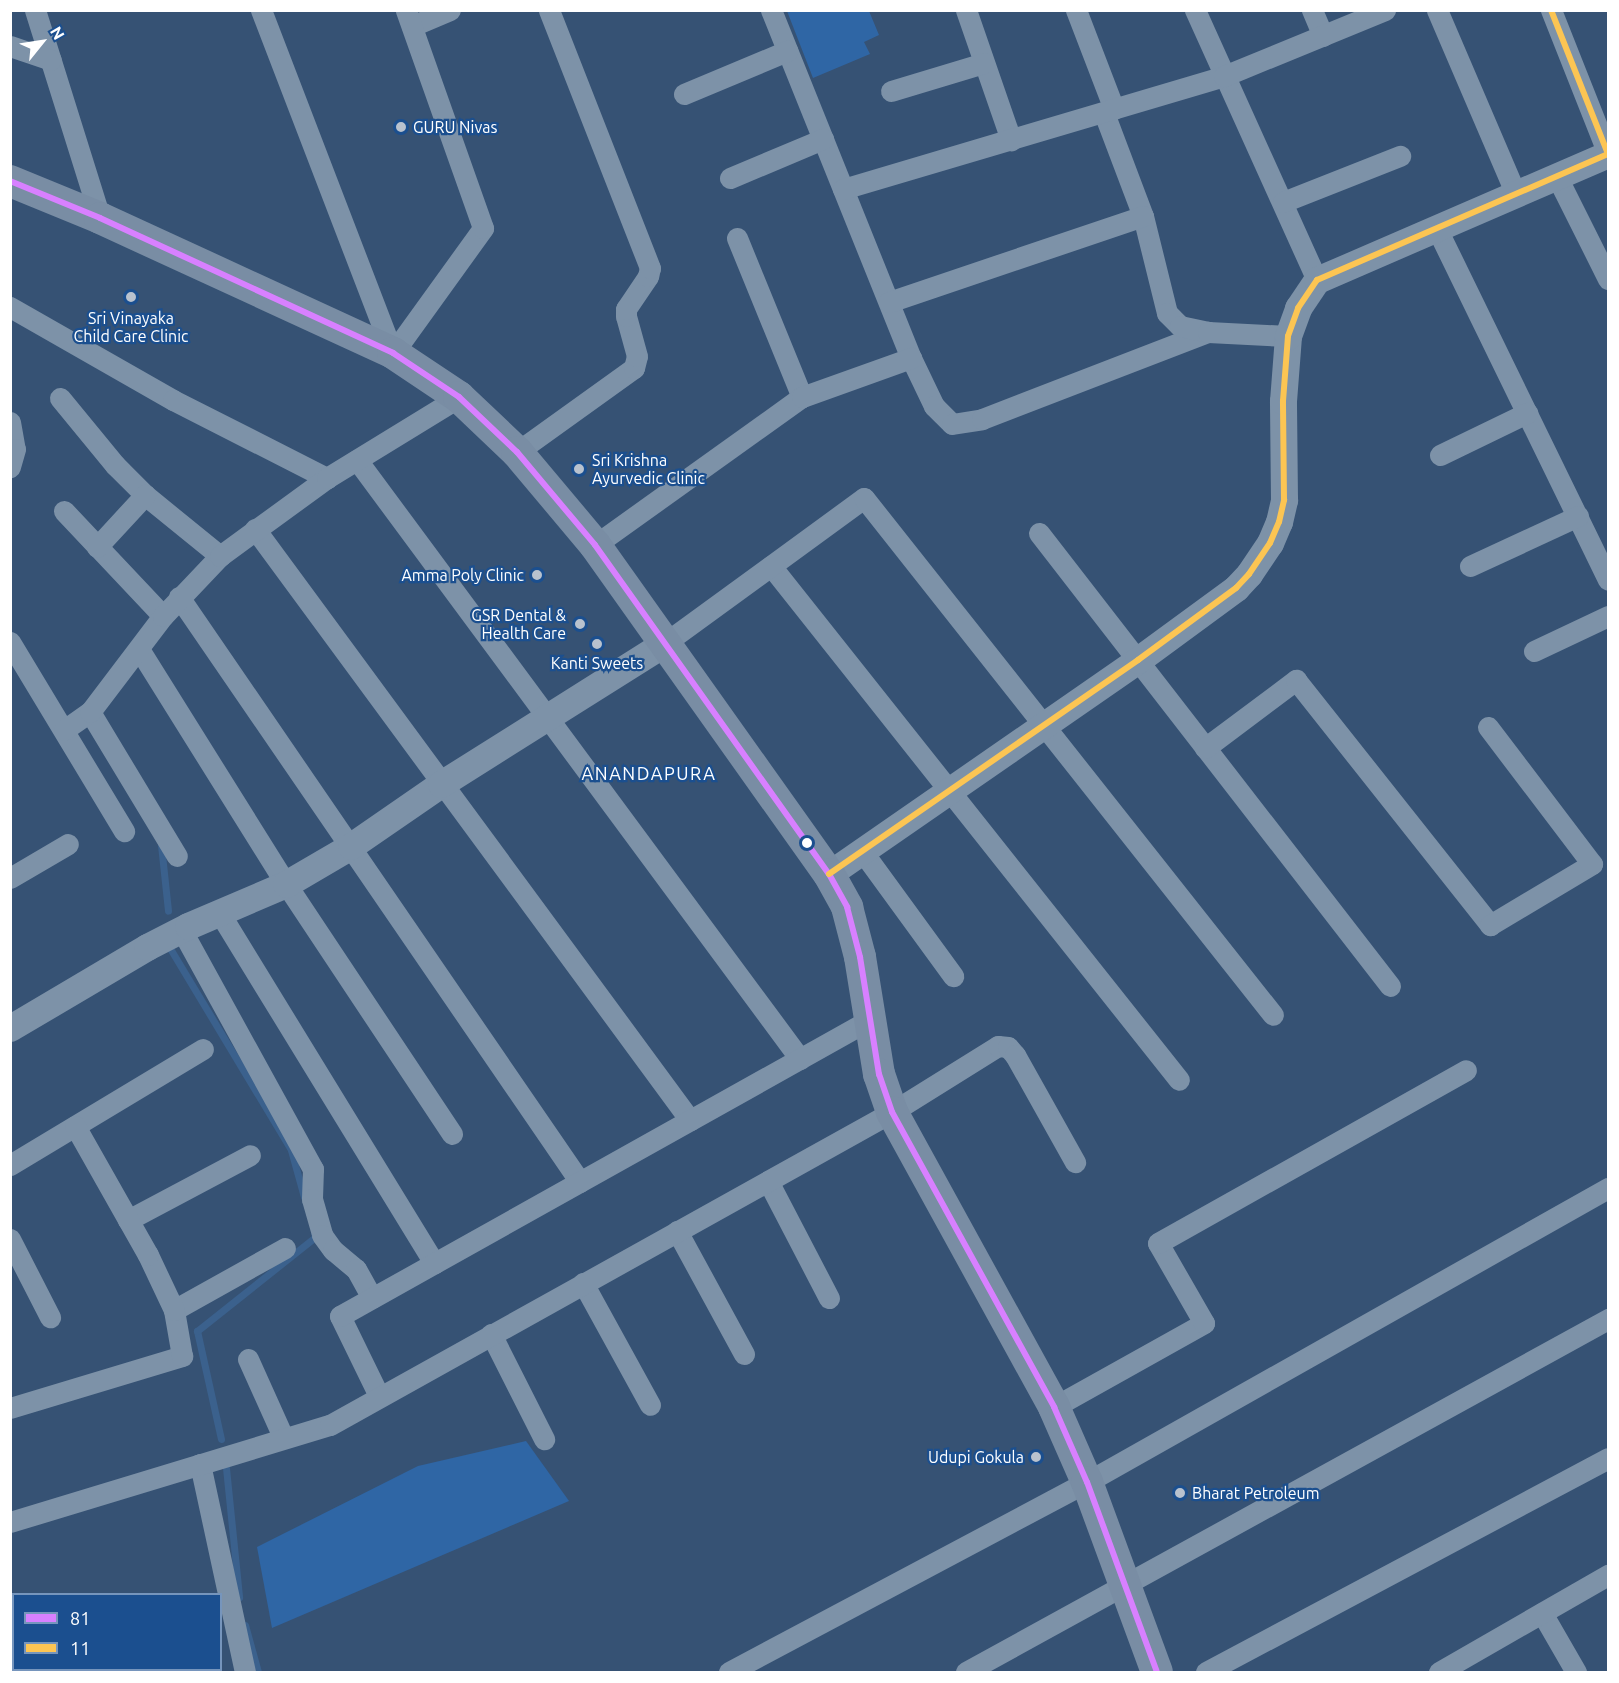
<!DOCTYPE html>
<html>
<head>
<meta charset="utf-8">
<style>
	body { margin:0 }
	#map { position:relative; width:1619px; height:1683px; overflow:hidden; background:#365274; font-family:Ubuntu,sans-serif }
	div>[style] { position:absolute }
	.green>* { inset:0; background:#2f66a5 }
	.stream>* { height:7px; margin:-3.5px; padding:0 3.5px; transform-origin:3.5px; border-radius:3.5px; background:#3b618d }
	.minor>* { height:21px; margin:-10.5px; padding:0 10.5px; transform-origin:10.5px; border-radius:10.5px; background:#7d92a8 }
	.tertiary>* { height:27px; margin:-13.5px; padding:0 13.5px; transform-origin:13.5px; border-radius:13.5px; background:#7d92a8 }
	.secondary>* { height:32px; margin:-16px; padding:0 16px; transform-origin:16px; border-radius:16px; background:#798da4 }
	.bus-1>* { height:6px; margin:-3px; padding:0 3px; transform-origin:3px; border-radius:3px; background:#d880ff }
	.bus-2>* { height:6px; margin:-3px; padding:0 3px; transform-origin:3px; border-radius:3px; background:#fcc553 }
	.dots>* { width:16px; height:16px; translate:-50% -50%; box-sizing:border-box; border:3px solid #1b4f8f; border-radius:50% }
	span { translate:-50% -50%; white-space:nowrap; text-align:center; line-height:1.15; -webkit-text-stroke:4.5px #1b4f8f; paint-order:stroke }
	.poi-label { font-size:16px; color:#fff }
	.left { translate:0 -50%; text-align:left }
	.right { translate:-100% -50%; text-align:right }
	.neighbourhood-label { font-size:18px; color:#fff; letter-spacing:1.5px }
	.frame { position:absolute; inset:0; border:12px solid #fff; pointer-events:none }
	.legend { position:absolute; left:12px; top:1593px; width:210px; height:78px; box-sizing:border-box; background:#1b4f8f; border:2px solid #7695bc; margin:0; padding:8px 10px; list-style:none; font-size:18px; color:#fff }
	.legend li { display:flex; align-items:center; gap:12px; height:30px }
	.legend b { width:30px; border:2px solid #7695bc }
	.north { position:absolute; left:12px; top:12px; width:60px; height:60px; -webkit-text-stroke:4px #1b4f8f; paint-order:stroke; rotate:60deg; font-size:16px; font-weight:700; line-height:24px; text-align:center; color:#fff }
	.north::after { content:''; display:block; margin:auto; width:21px; height:27px; background:#fff; clip-path:polygon(50% 0,100% 100%,50% 72%,0 100%) }
</style>
</head>
<body>
<div id="map">
	<div class="green">
		<i style="clip-path:polygon(787px 11px,869px 11px,879px 35px,864px 42px,870px 54px,813px 78px)"></i>
		<i style="clip-path:polygon(526px 1441px,569px 1501px,272px 1628px,257px 1547px,418px 1466px)"></i>
	</div>
	<div class="stream">
		<i style="left:161px;top:845px;width:66px;rotate:83.9deg"></i>
		<i style="left:171px;top:950px;width:233px;rotate:59deg"></i>
		<i style="left:291px;top:1150px;width:49px;rotate:74.5deg"></i>
		<i style="left:221px;top:1439px;width:111px;rotate:-102.5deg"></i>
		<i style="left:197px;top:1331px;width:151px;rotate:-38.5deg"></i>
		<i style="left:315px;top:1237px;width:6px;rotate:-99deg"></i>
		<i style="left:226px;top:1468px;width:130px;rotate:84.2deg"></i>
		<i style="left:245px;top:1625px;width:49px;rotate:74.5deg"></i>
	</div>
	<div class="minor">
		<i style="left:35px;top:10px;width:218px;rotate:72.6deg"></i>
		<i style="left:261px;top:10px;width:368px;rotate:69deg"></i>
		<i style="left:771px;top:10px;width:375px;rotate:68.1deg"></i>
		<i style="left:911px;top:358px;width:53px;rotate:64.4deg"></i>
		<i style="left:934px;top:406px;width:25px;rotate:45deg"></i>
		<i style="left:952px;top:424px;width:30px;rotate:-9deg"></i>
		<i style="left:982px;top:419px;width:242px;rotate:-21.1deg"></i>
		<i style="left:966px;top:10px;width:138px;rotate:70.9deg"></i>
		<i style="left:1076px;top:10px;width:106px;rotate:69deg"></i>
		<i style="left:1195px;top:10px;width:296px;rotate:65.7deg"></i>
		<i style="left:1312px;top:10px;width:28px;rotate:67deg"></i>
		<i style="left:1437px;top:10px;width:200px;rotate:66.8deg"></i>
		<i style="left:1551px;top:10px;width:155px;rotate:68.4deg"></i>
		<i style="left:412px;top:26px;width:41px;rotate:-22.8deg"></i>
		<i style="left:10px;top:46px;width:43px;rotate:18.9deg"></i>
		<i style="left:891px;top:91px;width:97px;rotate:-16.8deg"></i>
		<i style="left:684px;top:94px;width:112px;rotate:-22.7deg"></i>
		<i style="left:1104px;top:113px;width:110px;rotate:69.3deg"></i>
		<i style="left:1143px;top:216px;width:100px;rotate:76.1deg"></i>
		<i style="left:1167px;top:313px;width:18px;rotate:45deg"></i>
		<i style="left:1180px;top:326px;width:29px;rotate:12deg"></i>
		<i style="left:1208px;top:332px;width:80px;rotate:2.9deg"></i>
		<i style="left:1557px;top:177px;width:114px;rotate:63.4deg"></i>
		<i style="left:730px;top:178px;width:101px;rotate:-22.8deg"></i>
		<i style="left:843px;top:189px;width:397px;rotate:-16.5deg"></i>
		<i style="left:1224px;top:76px;width:174px;rotate:-22.3deg"></i>
		<i style="left:1283px;top:202px;width:126px;rotate:-21.5deg"></i>
		<i style="left:1437px;top:229px;width:390px;rotate:64deg"></i>
		<i style="left:737px;top:238px;width:172px;rotate:67.8deg"></i>
		<i style="left:889px;top:302px;width:268px;rotate:-18.7deg"></i>
		<i style="left:10px;top:307px;width:188px;rotate:29.7deg"></i>
		<i style="left:173px;top:400px;width:173px;rotate:26.9deg"></i>
		<i style="left:393px;top:353px;width:154px;rotate:-54.2deg"></i>
		<i style="left:483px;top:228px;width:231px;rotate:-109.5deg"></i>
		<i style="left:60px;top:398px;width:87px;rotate:50.6deg"></i>
		<i style="left:115px;top:465px;width:42px;rotate:45deg"></i>
		<i style="left:145px;top:495px;width:97px;rotate:39.1deg"></i>
		<i style="left:10px;top:422px;width:27px;rotate:80deg"></i>
		<i style="left:15px;top:449px;width:19px;rotate:106deg"></i>
		<i style="left:517px;top:452px;width:144px;rotate:-35.7deg"></i>
		<i style="left:634px;top:368px;width:12px;rotate:-76deg"></i>
		<i style="left:637px;top:356px;width:41px;rotate:-105.4deg"></i>
		<i style="left:626px;top:316px;width:7px;rotate:-90deg"></i>
		<i style="left:626px;top:309px;width:40px;rotate:-56deg"></i>
		<i style="left:648px;top:276px;width:8px;rotate:-76deg"></i>
		<i style="left:650px;top:268px;width:277px;rotate:-111.4deg"></i>
		<i style="left:1440px;top:455px;width:97px;rotate:-25.8deg"></i>
		<i style="left:357px;top:460px;width:745px;rotate:53.51deg"></i>
		<i style="left:64px;top:511px;width:144px;rotate:46.7deg"></i>
		<i style="left:255px;top:529px;width:734px;rotate:53.65deg"></i>
		<i style="left:1039px;top:533px;width:573px;rotate:52.23deg"></i>
		<i style="left:595px;top:545px;width:254px;rotate:-35.6deg"></i>
		<i style="left:802px;top:397px;width:116px;rotate:-19.7deg"></i>
		<i style="left:97px;top:547px;width:71px;rotate:-47.3deg"></i>
		<i style="left:771px;top:566px;width:656px;rotate:51.56deg"></i>
		<i style="left:1470px;top:566px;width:119px;rotate:-24.8deg"></i>
		<i style="left:179px;top:597px;width:709px;rotate:55.57deg"></i>
		<i style="left:10px;top:642px;width:221px;rotate:58.9deg"></i>
		<i style="left:665px;top:643px;width:246px;rotate:-36.1deg"></i>
		<i style="left:864px;top:498px;width:659px;rotate:51.65deg"></i>
		<i style="left:139px;top:649px;width:277px;rotate:58deg"></i>
		<i style="left:286px;top:884px;width:300px;rotate:56.4deg"></i>
		<i style="left:1534px;top:651px;width:82px;rotate:-25.3deg"></i>
		<i style="left:90px;top:712px;width:168px;rotate:58.9deg"></i>
		<i style="left:64px;top:730px;width:32px;rotate:-35deg"></i>
		<i style="left:90px;top:712px;width:121px;rotate:-52.8deg"></i>
		<i style="left:163px;top:616px;width:83px;rotate:-46.5deg"></i>
		<i style="left:220px;top:556px;width:132px;rotate:-36.1deg"></i>
		<i style="left:327px;top:478px;width:155px;rotate:-31.5deg"></i>
		<i style="left:1205px;top:748px;width:114px;rotate:-36.8deg"></i>
		<i style="left:1296px;top:680px;width:313px;rotate:51.6deg"></i>
		<i style="left:1490px;top:925px;width:119px;rotate:-30.9deg"></i>
		<i style="left:1592px;top:864px;width:172px;rotate:-127.2deg"></i>
		<i style="left:862px;top:851px;width:155px;rotate:53.9deg"></i>
		<i style="left:10px;top:878px;width:67px;rotate:-30.4deg"></i>
		<i style="left:219px;top:912px;width:412px;rotate:58.5deg"></i>
		<i style="left:181px;top:929px;width:274px;rotate:61.2deg"></i>
		<i style="left:313px;top:1169px;width:30px;rotate:92deg"></i>
		<i style="left:312px;top:1199px;width:37px;rotate:74deg"></i>
		<i style="left:322px;top:1235px;width:19px;rotate:54deg"></i>
		<i style="left:333px;top:1250px;width:30px;rotate:40deg"></i>
		<i style="left:356px;top:1269px;width:33px;rotate:61deg"></i>
		<i style="left:10px;top:1165px;width:225px;rotate:-31deg"></i>
		<i style="left:768px;top:1181px;width:132px;rotate:62.5deg"></i>
		<i style="left:128px;top:1220px;width:138px;rotate:-28deg"></i>
		<i style="left:677px;top:1231px;width:140px;rotate:61.4deg"></i>
		<i style="left:10px;top:1239px;width:88px;rotate:62.9deg"></i>
		<i style="left:583px;top:1283px;width:139px;rotate:61.2deg"></i>
		<i style="left:174px;top:1310px;width:127px;rotate:-29.2deg"></i>
		<i style="left:491px;top:1334px;width:118px;rotate:63.2deg"></i>
		<i style="left:248px;top:1359px;width:85px;rotate:65.8deg"></i>
		<i style="left:379px;top:1396px;width:89px;rotate:-116deg"></i>
		<i style="left:340px;top:1316px;width:608px;rotate:-29.22deg"></i>
		<i style="left:1054px;top:1407px;width:172px;rotate:-29.2deg"></i>
		<i style="left:1204px;top:1323px;width:92px;rotate:-119.9deg"></i>
		<i style="left:1158px;top:1243px;width:353px;rotate:-29.3deg"></i>
		<i style="left:10px;top:1408px;width:180px;rotate:-16.8deg"></i>
		<i style="left:182px;top:1356px;width:47px;rotate:-99.9deg"></i>
		<i style="left:174px;top:1310px;width:61px;rotate:-115.3deg"></i>
		<i style="left:148px;top:1255px;width:148px;rotate:-119.5deg"></i>
		<i style="left:200px;top:1464px;width:213px;rotate:77.8deg"></i>
		<i style="left:10px;top:1522px;width:334px;rotate:-16.9deg"></i>
		<i style="left:330px;top:1425px;width:643px;rotate:-29.12deg"></i>
		<i style="left:892px;top:1112px;width:125px;rotate:-31.9deg"></i>
		<i style="left:998px;top:1046px;width:10px;rotate:6deg"></i>
		<i style="left:1008px;top:1047px;width:11px;rotate:49deg"></i>
		<i style="left:1015px;top:1055px;width:123px;rotate:60.7deg"></i>
		<i style="left:1542px;top:1613px;width:68px;rotate:60deg"></i>
		<i style="left:10px;top:1667px;width:4px;rotate:-14deg"></i>
		<i style="left:729px;top:1672px;width:405px;rotate:-28deg"></i>
		<i style="left:1087px;top:1482px;width:598px;rotate:-29.44deg"></i>
		<i style="left:966px;top:1672px;width:733px;rotate:-28.8deg"></i>
		<i style="left:1206px;top:1672px;width:455px;rotate:-28deg"></i>
		<i style="left:1439px;top:1672px;width:195px;rotate:-29.9deg"></i>
	</div>
	<div class="tertiary">
		<i style="left:829px;top:874px;width:376px;rotate:-34.7deg"></i>
		<i style="left:1138px;top:660px;width:122px;rotate:-36.3deg"></i>
		<i style="left:1236px;top:588px;width:19px;rotate:-47deg"></i>
		<i style="left:1249px;top:574px;width:37px;rotate:-56deg"></i>
		<i style="left:1270px;top:543px;width:23px;rotate:-67deg"></i>
		<i style="left:1279px;top:522px;width:23px;rotate:-77deg"></i>
		<i style="left:1284px;top:500px;width:99px;rotate:-90.6deg"></i>
		<i style="left:1283px;top:401px;width:65px;rotate:-85.6deg"></i>
		<i style="left:1288px;top:336px;width:30px;rotate:-70deg"></i>
		<i style="left:1298px;top:308px;width:34px;rotate:-56deg"></i>
		<i style="left:1317px;top:280px;width:317px;rotate:-23.4deg"></i>
		<i style="left:10px;top:1028px;width:159px;rotate:-30.6deg"></i>
		<i style="left:147px;top:947px;width:46px;rotate:-27.1deg"></i>
		<i style="left:188px;top:926px;width:107px;rotate:-23.2deg"></i>
		<i style="left:286px;top:884px;width:75px;rotate:-30.3deg"></i>
		<i style="left:351px;top:846px;width:109px;rotate:-34.6deg"></i>
		<i style="left:441px;top:784px;width:265px;rotate:-32.2deg"></i>
	</div>
	<div class="secondary">
		<i style="left:10px;top:181px;width:97px;rotate:22.3deg"></i>
		<i style="left:100px;top:218px;width:323px;rotate:24.7deg"></i>
		<i style="left:393px;top:353px;width:79px;rotate:33.7deg"></i>
		<i style="left:459px;top:397px;width:80px;rotate:43.5deg"></i>
		<i style="left:517px;top:452px;width:121px;rotate:50deg"></i>
		<i style="left:595px;top:545px;width:404px;rotate:54.6deg"></i>
		<i style="left:829px;top:874px;width:38px;rotate:61deg"></i>
		<i style="left:847px;top:907px;width:52px;rotate:75.4deg"></i>
		<i style="left:860px;top:957px;width:119px;rotate:80.8deg"></i>
		<i style="left:879px;top:1074px;width:40px;rotate:71.1deg"></i>
		<i style="left:892px;top:1112px;width:337px;rotate:61.2deg"></i>
		<i style="left:1054px;top:1407px;width:82px;rotate:66.3deg"></i>
		<i style="left:1087px;top:1482px;width:202px;rotate:69.8deg"></i>
	</div>
	<div class="bus-1">
		<i style="left:10px;top:181px;width:97px;rotate:22.3deg"></i>
		<i style="left:100px;top:218px;width:323px;rotate:24.7deg"></i>
		<i style="left:393px;top:353px;width:79px;rotate:33.7deg"></i>
		<i style="left:459px;top:397px;width:80px;rotate:43.5deg"></i>
		<i style="left:517px;top:452px;width:121px;rotate:50deg"></i>
		<i style="left:595px;top:545px;width:404px;rotate:54.6deg"></i>
		<i style="left:829px;top:874px;width:38px;rotate:61deg"></i>
		<i style="left:847px;top:907px;width:52px;rotate:75.4deg"></i>
		<i style="left:860px;top:957px;width:119px;rotate:80.8deg"></i>
		<i style="left:879px;top:1074px;width:40px;rotate:71.1deg"></i>
		<i style="left:892px;top:1112px;width:337px;rotate:61.2deg"></i>
		<i style="left:1054px;top:1407px;width:82px;rotate:66.3deg"></i>
		<i style="left:1087px;top:1482px;width:202px;rotate:69.8deg"></i>
	</div>
	<div class="bus-2">
		<i style="left:829px;top:874px;width:376px;rotate:-34.7deg"></i>
		<i style="left:1138px;top:660px;width:122px;rotate:-36.3deg"></i>
		<i style="left:1236px;top:588px;width:19px;rotate:-47deg"></i>
		<i style="left:1249px;top:574px;width:37px;rotate:-56deg"></i>
		<i style="left:1270px;top:543px;width:23px;rotate:-67deg"></i>
		<i style="left:1279px;top:522px;width:23px;rotate:-77deg"></i>
		<i style="left:1284px;top:500px;width:99px;rotate:-90.6deg"></i>
		<i style="left:1283px;top:401px;width:65px;rotate:-85.6deg"></i>
		<i style="left:1288px;top:336px;width:30px;rotate:-70deg"></i>
		<i style="left:1298px;top:308px;width:34px;rotate:-56deg"></i>
		<i style="left:1317px;top:280px;width:317px;rotate:-23.4deg"></i>
		<i style="left:1608px;top:154px;width:155px;rotate:-111.6deg"></i>
	</div>
	<div class="dots">
		<i style="left:401px;top:127px;background:#b9c2ce"></i>
		<i style="left:131px;top:297px;background:#b9c2ce"></i>
		<i style="left:579px;top:469px;background:#b9c2ce"></i>
		<i style="left:537px;top:575px;background:#b9c2ce"></i>
		<i style="left:580px;top:624px;background:#b9c2ce"></i>
		<i style="left:597px;top:644px;background:#b9c2ce"></i>
		<i style="left:807px;top:843px;background:#fff"></i>
		<i style="left:1036px;top:1457px;background:#b9c2ce"></i>
		<i style="left:1180px;top:1493px;background:#b9c2ce"></i>
	</div>
	<div class="poi-label">
		<span class="left" style="left:413px;top:127px">GURU Nivas</span>
		<span style="left:131px;top:327px">Sri Vinayaka<br>Child Care Clinic</span>
		<span class="left" style="left:592px;top:469px">Sri Krishna<br>Ayurvedic Clinic</span>
		<span class="right" style="left:524px;top:575px">Amma Poly Clinic</span>
		<span class="right" style="left:566px;top:624px">GSR Dental &amp;<br>Health Care</span>
		<span style="left:597px;top:663px">Kanti Sweets</span>
		<span class="right" style="left:1024px;top:1457px">Udupi Gokula</span>
		<span class="left" style="left:1192px;top:1493px">Bharat Petroleum</span>
	</div>
	<div class="neighbourhood-label">
		<span style="left:649px;top:773px">ANANDAPURA</span>
	</div>
	<div class="frame"></div>
	<ul class="legend">
	<li><b style="height:8px;background:#d880ff"></b>81</li>
	<li><b style="height:8px;background:#fcc553"></b>11</li>
	</ul>
	<div class="north">N</div>
</div>
</body>
</html>
